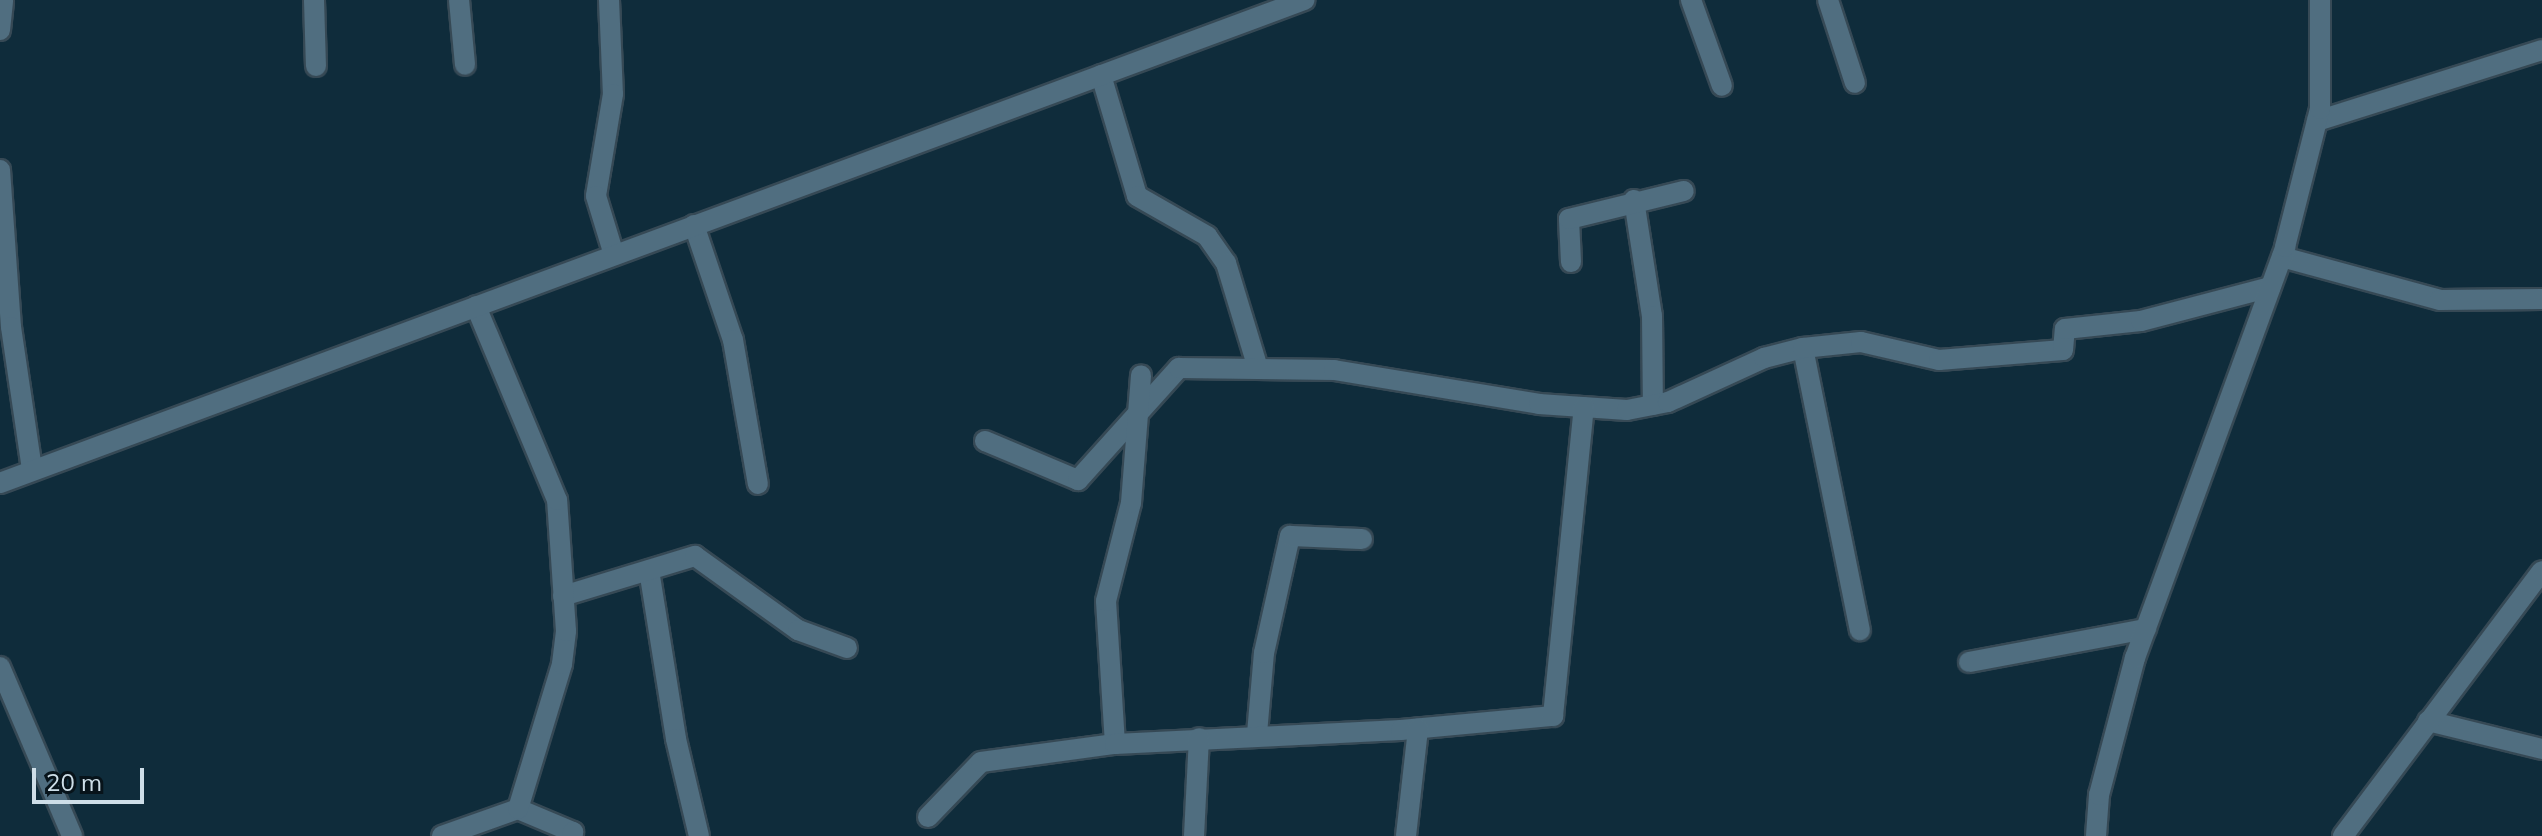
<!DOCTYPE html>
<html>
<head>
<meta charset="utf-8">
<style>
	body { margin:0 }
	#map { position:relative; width:2542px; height:836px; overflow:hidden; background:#0f2c3b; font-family:Mulish,sans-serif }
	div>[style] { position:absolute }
	.roads { filter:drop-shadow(2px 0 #364955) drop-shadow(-2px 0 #364955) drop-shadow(0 2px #364955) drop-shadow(0 -2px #364955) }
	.minor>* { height:20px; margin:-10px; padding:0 10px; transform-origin:10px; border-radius:10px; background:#506e80 }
	.tertiary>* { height:20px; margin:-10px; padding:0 10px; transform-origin:10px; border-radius:10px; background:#506e80 }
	span { translate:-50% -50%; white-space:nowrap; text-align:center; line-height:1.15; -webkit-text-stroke:8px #07131a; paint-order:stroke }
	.scale { position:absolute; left:32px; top:768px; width:112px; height:36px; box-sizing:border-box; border:4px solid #cedee8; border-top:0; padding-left:10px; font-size:24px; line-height:28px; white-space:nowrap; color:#cedee8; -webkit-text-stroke:6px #07131a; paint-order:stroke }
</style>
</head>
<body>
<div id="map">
	<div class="roads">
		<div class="minor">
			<i style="left:314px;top:0;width:66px;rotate:88.3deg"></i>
			<i style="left:459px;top:0;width:65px;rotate:84.7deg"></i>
			<i style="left:609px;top:0;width:94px;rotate:87.6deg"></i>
			<i style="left:613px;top:94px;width:103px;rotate:99.5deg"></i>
			<i style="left:596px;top:196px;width:62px;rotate:73deg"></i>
			<i style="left:1691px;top:0;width:91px;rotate:70.2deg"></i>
			<i style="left:1828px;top:0;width:87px;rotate:72deg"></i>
			<i style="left:0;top:30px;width:30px;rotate:-84deg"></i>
			<i style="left:1101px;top:75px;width:126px;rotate:73.4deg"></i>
			<i style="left:1137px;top:196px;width:81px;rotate:29.7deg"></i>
			<i style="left:1207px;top:236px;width:33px;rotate:55deg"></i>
			<i style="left:1226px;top:263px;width:110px;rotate:73.1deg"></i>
			<i style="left:2317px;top:121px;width:236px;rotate:-17.5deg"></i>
			<i style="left:0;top:170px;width:157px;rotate:86deg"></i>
			<i style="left:11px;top:327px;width:145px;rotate:81.6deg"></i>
			<i style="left:1634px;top:200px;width:117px;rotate:81.2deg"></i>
			<i style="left:1652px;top:316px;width:89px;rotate:89.4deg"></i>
			<i style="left:694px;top:225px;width:121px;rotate:71.3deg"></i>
			<i style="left:733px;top:340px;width:146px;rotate:80.2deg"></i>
			<i style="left:2282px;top:257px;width:164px;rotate:15.2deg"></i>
			<i style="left:2440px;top:300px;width:102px;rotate:-0.6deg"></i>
			<i style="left:1571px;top:262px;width:43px;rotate:-92.7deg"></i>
			<i style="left:1569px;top:219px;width:118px;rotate:-13.7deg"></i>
			<i style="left:1803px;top:348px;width:288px;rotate:78.6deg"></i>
			<i style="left:985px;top:441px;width:101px;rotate:22.8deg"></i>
			<i style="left:1078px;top:480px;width:151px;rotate:-48deg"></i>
			<i style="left:1179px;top:368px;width:155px;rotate:0.7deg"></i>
			<i style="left:1334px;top:370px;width:208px;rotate:9.4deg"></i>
			<i style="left:1539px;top:404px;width:88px;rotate:3.9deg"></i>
			<i style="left:1627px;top:410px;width:42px;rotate:-11deg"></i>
			<i style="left:1668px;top:402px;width:106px;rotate:-24.6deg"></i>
			<i style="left:1764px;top:358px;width:40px;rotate:-14.4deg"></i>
			<i style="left:1803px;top:348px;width:58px;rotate:-5.9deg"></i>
			<i style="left:1861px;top:342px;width:80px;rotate:13deg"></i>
			<i style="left:1939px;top:360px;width:124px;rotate:-4.6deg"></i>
			<i style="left:2063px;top:350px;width:21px;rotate:-85deg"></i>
			<i style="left:2065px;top:329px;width:76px;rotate:-6deg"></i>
			<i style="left:2141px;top:321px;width:134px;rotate:-14.7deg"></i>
			<i style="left:649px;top:570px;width:171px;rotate:80.9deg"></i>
			<i style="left:676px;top:739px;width:100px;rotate:76.7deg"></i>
			<i style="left:563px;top:596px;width:138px;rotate:-16.9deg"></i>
			<i style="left:695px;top:556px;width:127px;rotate:35.7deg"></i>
			<i style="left:798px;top:630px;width:52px;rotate:20.2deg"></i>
			<i style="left:1969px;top:662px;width:180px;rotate:-10.6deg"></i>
			<i style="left:0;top:667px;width:184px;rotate:66.9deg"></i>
			<i style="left:2428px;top:721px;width:117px;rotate:13.8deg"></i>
			<i style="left:1257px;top:734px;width:81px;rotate:-85.1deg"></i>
			<i style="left:1264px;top:653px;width:120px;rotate:-77.5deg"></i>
			<i style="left:1290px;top:536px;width:72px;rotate:2.4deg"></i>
			<i style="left:1115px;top:744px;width:143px;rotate:-93.6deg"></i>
			<i style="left:1106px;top:601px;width:101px;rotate:-75.7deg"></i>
			<i style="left:1131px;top:503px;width:128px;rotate:-85.5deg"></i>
			<i style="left:518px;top:809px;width:60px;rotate:22.7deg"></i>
			<i style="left:573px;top:832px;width:4px;rotate:104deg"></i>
			<i style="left:928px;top:817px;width:76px;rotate:-46.1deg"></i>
			<i style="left:981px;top:762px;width:135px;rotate:-7.7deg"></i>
			<i style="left:1115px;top:744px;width:286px;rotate:-2.8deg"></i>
			<i style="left:1401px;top:730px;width:153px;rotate:-5.3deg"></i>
			<i style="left:1553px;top:716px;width:310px;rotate:-84.3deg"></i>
			<i style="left:442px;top:836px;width:81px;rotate:-19.6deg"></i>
			<i style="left:518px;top:809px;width:152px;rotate:-73.1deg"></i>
			<i style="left:562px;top:664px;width:33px;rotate:-83deg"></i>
			<i style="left:566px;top:631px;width:131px;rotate:-93.9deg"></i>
			<i style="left:557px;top:500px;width:210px;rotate:-112.7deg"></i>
			<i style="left:1194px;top:836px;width:98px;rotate:-87.1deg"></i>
			<i style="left:1406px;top:836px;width:108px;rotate:-83.6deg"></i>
			<i style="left:2096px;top:836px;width:41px;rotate:-85.8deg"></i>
			<i style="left:2099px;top:795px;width:142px;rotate:-75.3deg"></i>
			<i style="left:2135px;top:658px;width:438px;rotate:-69.9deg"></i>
			<i style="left:2285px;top:247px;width:142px;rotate:-75.8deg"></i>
			<i style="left:2320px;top:109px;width:109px;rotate:-90deg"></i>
			<i style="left:2343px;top:836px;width:331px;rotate:-53.1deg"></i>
		</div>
		<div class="tertiary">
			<i style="left:0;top:483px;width:1391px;rotate:-20.32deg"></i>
		</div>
	</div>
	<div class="scale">20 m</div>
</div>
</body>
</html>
